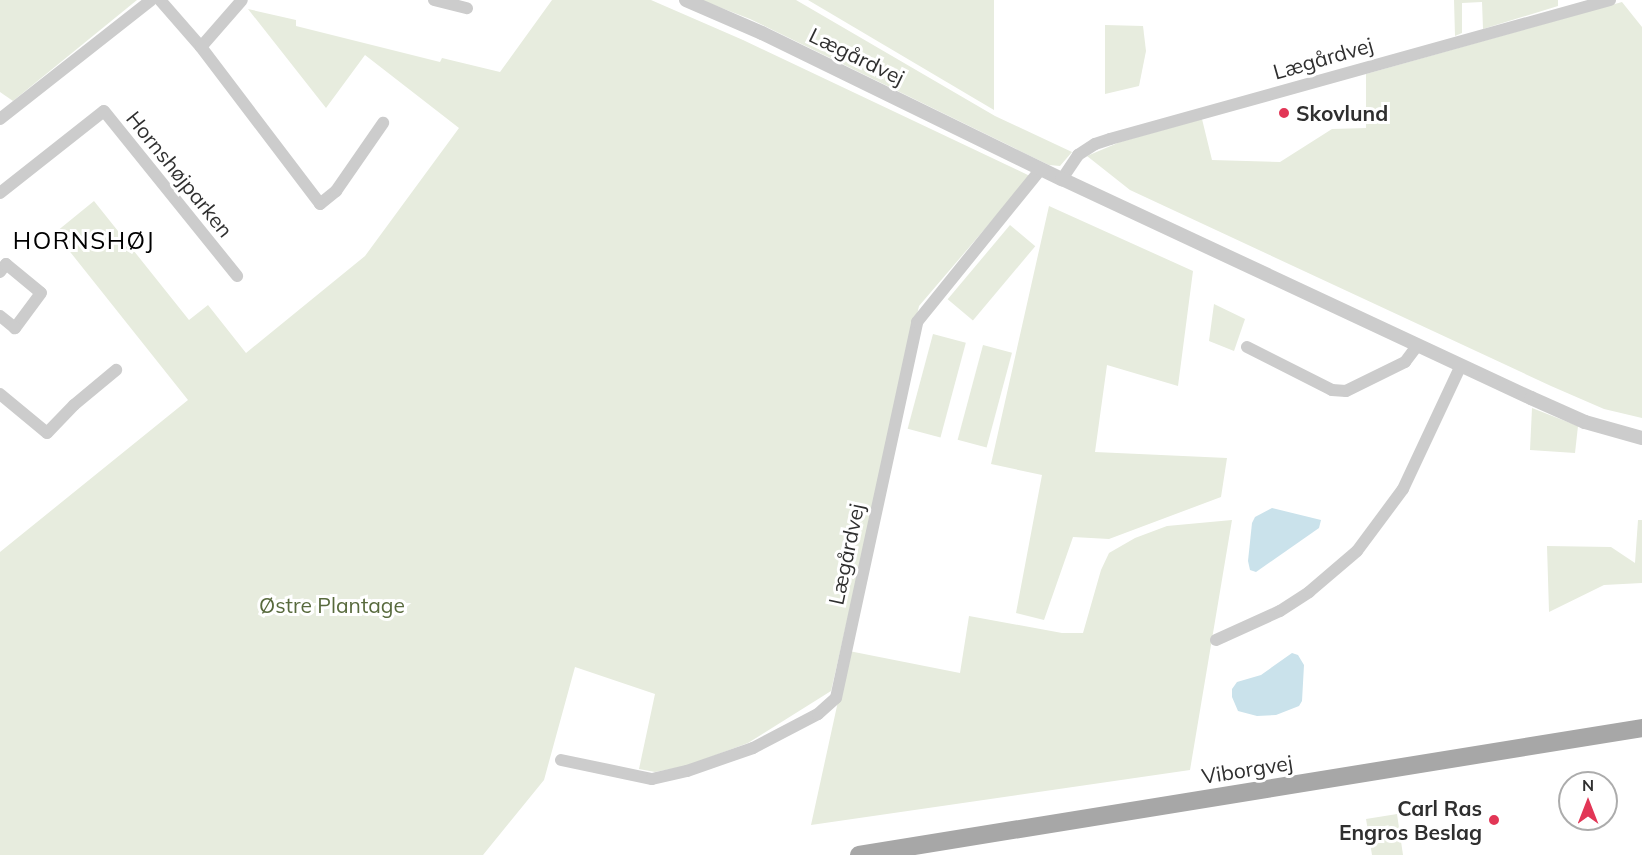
<!DOCTYPE html>
<html>
<head>
<meta charset="utf-8">
<style>
	body { margin:0 }
	#map { position:relative; width:1642px; height:855px; overflow:hidden; background:#fff; font-family:Mulish,sans-serif }
	div>[style] { position:absolute }
	.green>* { inset:0; background:#e7ecde; transform-origin:0 0 }
	.water>* { inset:0; background:#cae2eb }
	.minor>* { height:12px; margin:-6px; padding:0 6px; transform-origin:6px; border-radius:6px; background:#ccc }
	.tertiary>* { height:14px; margin:-7px; padding:0 7px; transform-origin:7px; border-radius:7px; background:#ccc }
	.primary>* { height:18px; margin:-9px; padding:0 9px; transform-origin:9px; border-radius:9px; background:#a7a7a7 }
	.dots>* { width:16px; height:16px; translate:-50% -50%; box-sizing:border-box; border:3px solid #fff; border-radius:50% }
	span { translate:-50% -50%; white-space:nowrap; text-align:center; line-height:1.15; -webkit-text-stroke:6px #fff; paint-order:stroke }
	.street-label { font-size:21px; color:#2f2f2f }
	.poi-label { font-size:21px; color:#2f2f2f; font-weight:700 }
	.left { translate:0 -50%; text-align:left }
	.right { translate:-100% -50%; text-align:right }
	.park-label { font-size:21px; color:#586a3d }
	.quarter-label { font-size:24px; color:#000; letter-spacing:1.5px }
	.north { position:absolute; left:1558px; top:771px; width:60px; height:60px; box-sizing:border-box; background:#fff; border:2px solid #acacac; border-radius:50%; rotate:0deg; font-size:16px; font-weight:700; line-height:24px; text-align:center; color:#2f2f2f }
	.north::after { content:''; display:block; margin:auto; width:21px; height:27px; background:#e23656; clip-path:polygon(50% 0,100% 100%,50% 72%,0 100%) }
</style>
</head>
<body>
<div id="map">
	<div class="green">
		<i style="clip-path:polygon(0 0,137px 0,13px 101px,0 92px)"></i>
		<i style="clip-path:polygon(552px 0,651px 0,743px 40px,1030px 176px,919px 306px,831px 691px,748px 743px,686px 766px,655px 772px,639px 769px,655px 694px,575px 667px,544px 780px,483px 855px,0 855px,0 552px,188px 400px,67px 248px,51px 236px,94px 201px,189px 320px,208px 305px,246px 353px,365px 256px,459px 128px,365px 55px,326px 108px,248px 9px,296px 20px,296px 26px,440px 62px,442px 58px,500px 72px)"></i>
		<i style="clip-path:polygon(701px 0,796px 0,995px 116px,1072px 152px,1060px 166px,1049px 165px,750px 19px)"></i>
		<i style="clip-path:polygon(808px 0,994px 0,994px 110px)"></i>
		<i style="clip-path:polygon(1454px 0,1558px 0,1558px 6px,1483px 29px,1482px 2px,1462px 3px,1462px 33px,1455px 36px)"></i>
		<i style="clip-path:polygon(1622px 2px,1642px 27px,1642px 418px,1604px 409px,1551px 386px,1130px 190px,1087px 156px,1120px 142px,1202px 119px,1212px 160px,1280px 162px,1332px 129px,1366px 128px,1366px 74px)"></i>
		<i style="clip-path:polygon(1105px 25px,1143px 26px,1146px 51px,1139px 86px,1105px 94px)"></i>
		<i style="clip-path:polygon(1049px 206px,1193px 271px,1178px 386px,1107px 365px,1095px 452px,1227px 458px,1221px 497px,1109px 539px,1073px 537px,1044px 620px,1016px 613px,1042px 475px,991px 464px)"></i>
		<i style="left:1010px;top:225px;width:33px;height:97px;rotate:40deg"></i>
		<i style="clip-path:polygon(1214px 304px,1245px 319px,1234px 351px,1209px 341px)"></i>
		<i style="left:933px;top:334px;width:34px;height:98px;rotate:15deg"></i>
		<i style="left:983px;top:345px;width:30px;height:98px;rotate:15deg"></i>
		<i style="clip-path:polygon(1532px 408px,1578px 426px,1575px 453px,1530px 450px)"></i>
		<i style="clip-path:polygon(1232px 520px,1190px 770px,811px 825px,849px 651px,960px 673px,969px 616px,1062px 633px,1083px 633px,1101px 570px,1109px 553px,1135px 538px,1167px 526px)"></i>
		<i style="clip-path:polygon(1638px 520px,1642px 520px,1642px 583px,1604px 585px,1549px 612px,1547px 546px,1611px 547px,1635px 563px)"></i>
		<i style="clip-path:polygon(1397px 814px,1403px 855px,1372px 855px,1366px 819px)"></i>
	</div>
	<div class="water">
		<i style="clip-path:polygon(1272px 508px,1321px 520px,1319px 528px,1256px 572px,1250px 570px,1248px 561px,1252px 523px,1255px 517px)"></i>
		<i style="clip-path:polygon(1292px 653px,1298px 655px,1304px 665px,1302px 701px,1299px 706px,1276px 715px,1257px 716px,1238px 711px,1232px 697px,1232px 689px,1237px 682px,1261px 675px)"></i>
	</div>
	<div class="minor">
		<i style="left:160px;top:0;width:62px;rotate:48.9deg"></i>
		<i style="left:201px;top:47px;width:197px;rotate:52.8deg"></i>
		<i style="left:320px;top:204px;width:21px;rotate:-39deg"></i>
		<i style="left:336px;top:191px;width:83px;rotate:-55.3deg"></i>
		<i style="left:434px;top:0;width:34px;rotate:14deg"></i>
		<i style="left:201px;top:47px;width:62px;rotate:-48.9deg"></i>
		<i style="left:0;top:119px;width:192px;rotate:-38.2deg"></i>
		<i style="left:1062px;top:179px;width:29px;rotate:-56deg"></i>
		<i style="left:1078px;top:155px;width:20px;rotate:-33deg"></i>
		<i style="left:1095px;top:144px;width:16px;rotate:-18deg"></i>
		<i style="left:1110px;top:139px;width:519px;rotate:-15.54deg"></i>
		<i style="left:0;top:193px;width:132px;rotate:-38.3deg"></i>
		<i style="left:104px;top:111px;width:212px;rotate:51.1deg"></i>
		<i style="left:0;top:272px;width:10px;rotate:-53deg"></i>
		<i style="left:6px;top:264px;width:45px;rotate:39.6deg"></i>
		<i style="left:41px;top:293px;width:44px;rotate:126.6deg"></i>
		<i style="left:15px;top:328px;width:19px;rotate:-141deg"></i>
		<i style="left:1247px;top:347px;width:95px;rotate:26.8deg"></i>
		<i style="left:1332px;top:390px;width:14px;rotate:4deg"></i>
		<i style="left:1346px;top:391px;width:66px;rotate:-26.2deg"></i>
		<i style="left:1405px;top:362px;width:21px;rotate:-53deg"></i>
		<i style="left:0;top:394px;width:61px;rotate:39.7deg"></i>
		<i style="left:47px;top:433px;width:39px;rotate:-46deg"></i>
		<i style="left:74px;top:405px;width:55px;rotate:-39.8deg"></i>
		<i style="left:1216px;top:640px;width:70px;rotate:-24.4deg"></i>
		<i style="left:1280px;top:611px;width:35px;rotate:-33deg"></i>
		<i style="left:1309px;top:592px;width:63px;rotate:-40.5deg"></i>
		<i style="left:1357px;top:551px;width:77px;rotate:-53.4deg"></i>
		<i style="left:1403px;top:489px;width:137px;rotate:-64.9deg"></i>
		<i style="left:561px;top:760px;width:93px;rotate:11.8deg"></i>
		<i style="left:652px;top:779px;width:36px;rotate:-13deg"></i>
		<i style="left:687px;top:771px;width:70px;rotate:-19.2deg"></i>
		<i style="left:753px;top:748px;width:73px;rotate:-27.6deg"></i>
		<i style="left:818px;top:714px;width:24px;rotate:-42deg"></i>
		<i style="left:836px;top:698px;width:385px;rotate:-77.8deg"></i>
		<i style="left:917px;top:322px;width:197px;rotate:-51deg"></i>
	</div>
	<div class="tertiary">
		<i style="left:686px;top:0;width:83px;rotate:23.5deg"></i>
		<i style="left:762px;top:33px;width:334px;rotate:26deg"></i>
		<i style="left:1062px;top:179px;width:518px;rotate:25.03deg"></i>
		<i style="left:1531px;top:398px;width:59px;rotate:24deg"></i>
		<i style="left:1585px;top:422px;width:59px;rotate:15.7deg"></i>
	</div>
	<div class="primary">
		<i style="left:859px;top:855px;width:793px;rotate:-9.21deg"></i>
	</div>
	<div class="dots">
		<i style="left:1284px;top:113px;background:#e23656"></i>
		<i style="left:1494px;top:820px;background:#e23656"></i>
	</div>
	<div class="street-label">
		<span style="left:857px;top:56px;rotate:26deg">Lægårdvej</span>
		<span style="left:1323px;top:58px;rotate:-16deg">Lægårdvej</span>
		<span style="left:180px;top:174px;rotate:51deg">Hornshøjparken</span>
		<span style="left:846px;top:554px;rotate:-78deg">Lægårdvej</span>
		<span style="left:1247px;top:769px;rotate:-9deg">Viborgvej</span>
	</div>
	<div class="poi-label">
		<span class="left" style="left:1296px;top:113px">Skovlund</span>
		<span class="right" style="left:1482px;top:820px">Carl Ras<br>Engros Beslag</span>
	</div>
	<div class="park-label">
		<span style="left:332px;top:605px">Østre Plantage</span>
	</div>
	<div class="quarter-label">
		<span style="left:84px;top:241px">HORNSHØJ</span>
	</div>
	<div class="north">N</div>
</div>
</body>
</html>
